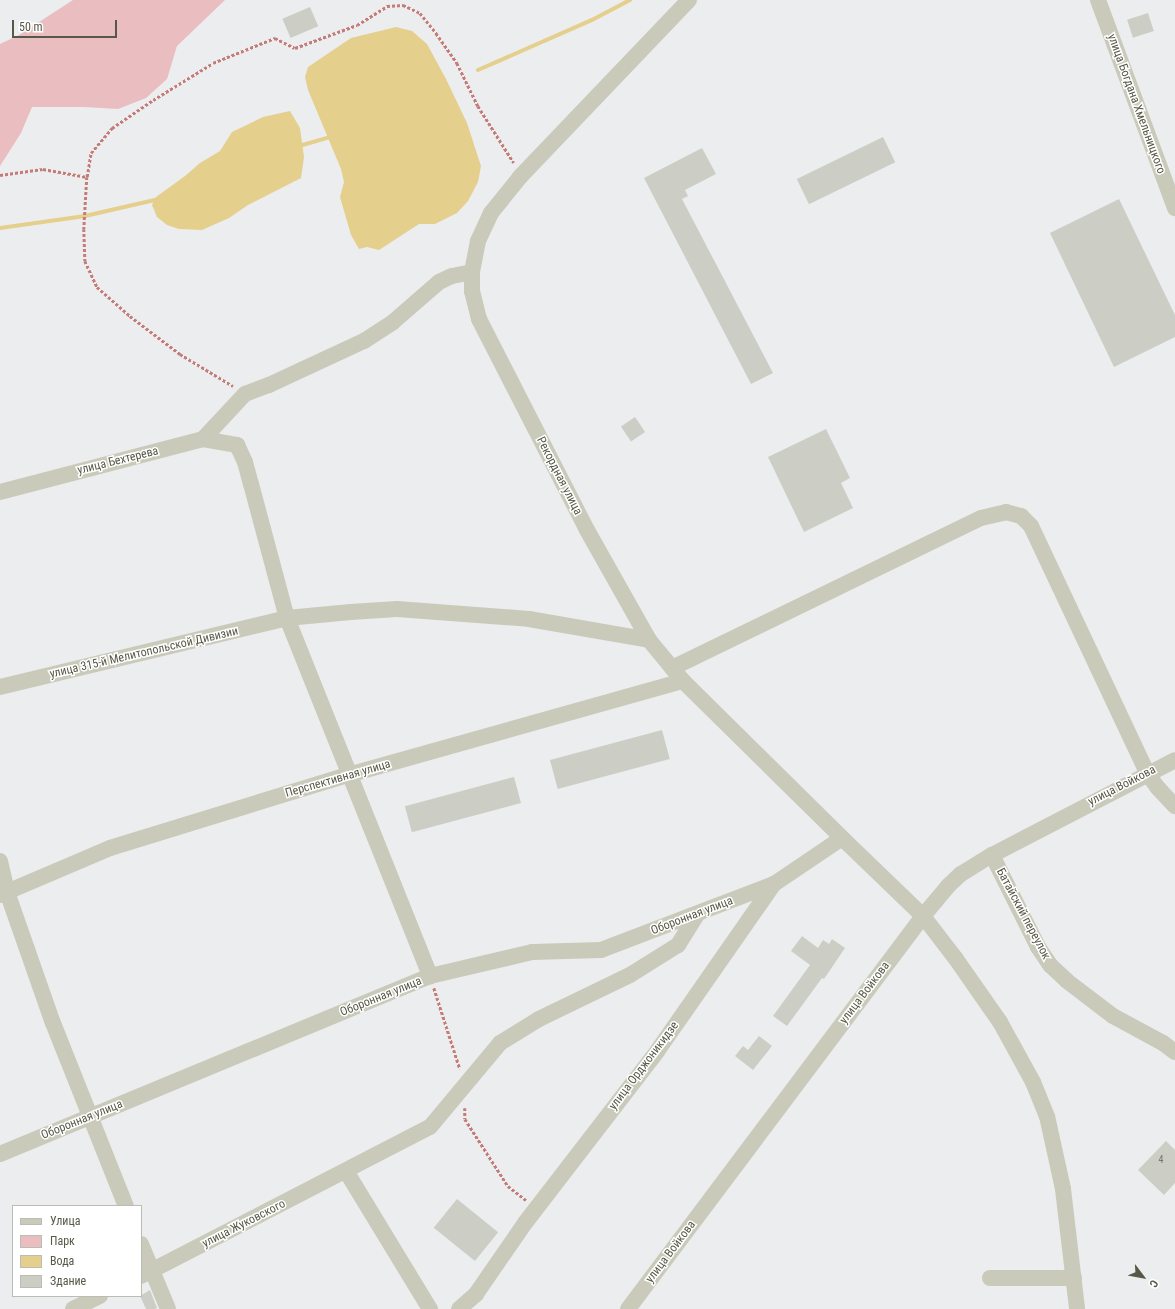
<!DOCTYPE html>
<html>
<head>
<meta charset="utf-8">
<style>
	body { margin:0 }
	#map { position:relative; width:1175px; height:1309px; overflow:hidden; background:#ecedef; font-family:"Roboto Condensed",sans-serif }
	div>[style] { position:absolute }
	.green>* { inset:0; background:#eabdc0 }
	.water>* { inset:0; background:#e4cf8d }
	.stream>* { height:4px; margin:-2px; padding:0 2px; transform-origin:2px; border-radius:2px; background:#e4cf8d }
	.building>* { inset:0; background:#cccec6; transform-origin:0 0 }
	.path>* { height:2.5px; margin-top:-1.25px; transform-origin:0; background:repeating-linear-gradient(90deg,#c57c78 0 3px,transparent 0 5px) }
	.minor>* { height:16px; margin:-8px; padding:0 8px; transform-origin:8px; border-radius:8px; background:#cacabb }
	span { translate:-50% -50%; white-space:nowrap; text-align:center; line-height:1.15; -webkit-text-stroke:3px #fff; paint-order:stroke }
	.number-label { font-size:10px; color:#747666 }
	.number-label span { -webkit-text-stroke-width:0 }
	.street-label { font-size:12px; color:#575846 }
	.legend { position:absolute; left:12px; top:1205px; width:130px; height:92px; box-sizing:border-box; background:#fff; border:1px solid #bcbcb5; margin:0; padding:5px 7px; list-style:none; font-size:12px; color:#575846 }
	.legend li { display:flex; align-items:center; gap:8px; height:20px }
	.legend b { width:20px; border:1px solid #bcbcb5 }
	.north { position:absolute; left:1123px; top:1257px; width:40px; height:40px; -webkit-text-stroke:3px #fff; paint-order:stroke; rotate:122deg; font-size:11px; font-weight:700; line-height:16px; text-align:center; color:#575846 }
	.north::after { content:''; display:block; margin:auto; width:14px; height:18px; background:#575846; clip-path:polygon(50% 0,100% 100%,50% 72%,0 100%) }
	.scale { position:absolute; left:12px; top:20px; width:105px; height:18px; box-sizing:border-box; border:2px solid #575846; border-top:0; padding-left:5px; font-size:12px; line-height:14px; white-space:nowrap; color:#575846; -webkit-text-stroke:3px #fff; paint-order:stroke }
</style>
</head>
<body>
<div id="map">
	<div class="green">
		<i style="clip-path:polygon(73px 0,225px 0,177px 46px,167px 79px,146px 98px,118px 109px,84px 107px,32px 107px,21px 133px,0 166px,0 44px,19px 35px)"></i>
	</div>
	<div class="water">
		<i style="clip-path:polygon(396px 27px,412px 31px,427px 44px,446px 79px,467px 123px,481px 166px,478px 182px,468px 201px,457px 213px,435px 224px,419px 224px,379px 250px,367px 247px,359px 249px,351px 235px,340px 197px,344px 182px,341px 169px,308px 90px,305px 77px,308px 67px,351px 38px)"></i>
		<i style="clip-path:polygon(290px 111px,300px 128px,304px 157px,301px 178px,248px 205px,229px 218px,202px 230px,179px 229px,167px 225px,157px 217px,152px 205px,156px 197px,185px 176px,200px 163px,220px 151px,232px 132px,263px 117px)"></i>
	</div>
	<div class="stream">
		<i style="left:478px;top:70px;width:124px;rotate:-23.7deg"></i>
		<i style="left:592px;top:20px;width:43px;rotate:-27.8deg"></i>
		<i style="left:299px;top:146px;width:33px;rotate:-16deg"></i>
		<i style="left:0;top:228px;width:86px;rotate:-8deg"></i>
		<i style="left:85px;top:216px;width:76px;rotate:-12.9deg"></i>
	</div>
	<div class="building">
		<i style="left:310px;top:7px;width:21px;height:30px;rotate:67deg"></i>
		<i style="left:1148px;top:13px;width:19px;height:22px;rotate:72deg"></i>
		<i style="left:883px;top:137px;width:28px;height:96px;rotate:64deg"></i>
		<i style="clip-path:polygon(702px 148px,716px 174px,685px 190px,688px 196px,682px 199px,773px 373px,751px 384px,644px 178px)"></i>
		<i style="clip-path:polygon(1119px 199px,1175px 315px,1175px 337px,1114px 367px,1050px 233px)"></i>
		<i style="left:635px;top:417px;width:18px;height:17px;rotate:56deg"></i>
		<i style="clip-path:polygon(826px 429px,850px 478px,841px 483px,853px 508px,804px 532px,768px 457px)"></i>
		<i style="left:662px;top:730px;width:30px;height:116px;rotate:75deg"></i>
		<i style="left:514px;top:777px;width:27px;height:113px;rotate:75deg"></i>
		<i style="clip-path:polygon(802px 936px,818px 948px,823px 940px,829px 944px,832px 939px,845px 948px,824px 979px,822px 978px,787px 1026px,773px 1016px,810px 965px,791px 951px)"></i>
		<i style="clip-path:polygon(759px 1036px,772px 1046px,753px 1070px,735px 1056px,743px 1046px,748px 1050px)"></i>
		<i style="clip-path:polygon(1166px 1141px,1175px 1150px,1175px 1183px,1164px 1195px,1138px 1170px)"></i>
		<i style="left:457px;top:1199px;width:53px;height:37px;rotate:39deg"></i>
		<i style="clip-path:polygon(150px 1290px,157px 1308px,155px 1309px,146px 1309px,140px 1296px)"></i>
	</div>
	<div class="path">
		<i style="left:0;top:175px;width:43px;rotate:-7.9deg"></i>
		<i style="left:43px;top:169px;width:45px;rotate:10.3deg"></i>
		<i style="left:87px;top:177px;width:52px;rotate:93.3deg"></i>
		<i style="left:84px;top:229px;width:32px;rotate:88deg"></i>
		<i style="left:85px;top:261px;width:29px;rotate:65deg"></i>
		<i style="left:97px;top:287px;width:44px;rotate:41.3deg"></i>
		<i style="left:130px;top:316px;width:63px;rotate:37.2deg"></i>
		<i style="left:180px;top:354px;width:62px;rotate:31.1deg"></i>
		<i style="left:87px;top:177px;width:24px;rotate:-81deg"></i>
		<i style="left:91px;top:153px;width:33px;rotate:-50deg"></i>
		<i style="left:112px;top:128px;width:50px;rotate:-34.3deg"></i>
		<i style="left:153px;top:100px;width:70px;rotate:-31.7deg"></i>
		<i style="left:213px;top:63px;width:67px;rotate:-22deg"></i>
		<i style="left:275px;top:38px;width:22px;rotate:27deg"></i>
		<i style="left:295px;top:48px;width:66px;rotate:-20.4deg"></i>
		<i style="left:357px;top:25px;width:36px;rotate:-32deg"></i>
		<i style="left:387px;top:6px;width:16px;rotate:-4deg"></i>
		<i style="left:403px;top:5px;width:19px;rotate:25deg"></i>
		<i style="left:420px;top:13px;width:26px;rotate:51deg"></i>
		<i style="left:436px;top:33px;width:37px;rotate:55deg"></i>
		<i style="left:457px;top:63px;width:48px;rotate:64deg"></i>
		<i style="left:478px;top:106px;width:67px;rotate:57.7deg"></i>
		<i style="left:434px;top:988px;width:85px;rotate:72.2deg"></i>
		<i style="left:465px;top:1108px;width:11px;rotate:90deg"></i>
		<i style="left:465px;top:1119px;width:80px;rotate:57.3deg"></i>
		<i style="left:508px;top:1186px;width:23px;rotate:38deg"></i>
	</div>
	<div class="minor">
		<i style="left:689px;top:0;width:245px;rotate:133.7deg"></i>
		<i style="left:520px;top:177px;width:46px;rotate:128.9deg"></i>
		<i style="left:491px;top:213px;width:31px;rotate:115deg"></i>
		<i style="left:478px;top:241px;width:32px;rotate:101deg"></i>
		<i style="left:472px;top:272px;width:19px;rotate:90deg"></i>
		<i style="left:472px;top:291px;width:29px;rotate:76deg"></i>
		<i style="left:479px;top:319px;width:237px;rotate:62.9deg"></i>
		<i style="left:587px;top:530px;width:126px;rotate:60.6deg"></i>
		<i style="left:649px;top:640px;width:53px;rotate:50.3deg"></i>
		<i style="left:683px;top:681px;width:223px;rotate:44.6deg"></i>
		<i style="left:842px;top:838px;width:112px;rotate:43.9deg"></i>
		<i style="left:923px;top:916px;width:54px;rotate:52.5deg"></i>
		<i style="left:956px;top:959px;width:77px;rotate:55.1deg"></i>
		<i style="left:1000px;top:1022px;width:68px;rotate:61.2deg"></i>
		<i style="left:1033px;top:1082px;width:37px;rotate:68deg"></i>
		<i style="left:1047px;top:1116px;width:75px;rotate:77.6deg"></i>
		<i style="left:1063px;top:1189px;width:121px;rotate:83.3deg"></i>
		<i style="left:1098px;top:0;width:222px;rotate:69.7deg"></i>
		<i style="left:203px;top:439px;width:62px;rotate:-47deg"></i>
		<i style="left:245px;top:394px;width:26px;rotate:-21deg"></i>
		<i style="left:269px;top:385px;width:105px;rotate:-24.9deg"></i>
		<i style="left:364px;top:341px;width:35px;rotate:-33deg"></i>
		<i style="left:393px;top:322px;width:61px;rotate:-41deg"></i>
		<i style="left:439px;top:282px;width:14px;rotate:-25deg"></i>
		<i style="left:452px;top:276px;width:20px;rotate:-11deg"></i>
		<i style="left:0;top:492px;width:210px;rotate:-14.6deg"></i>
		<i style="left:203px;top:439px;width:35px;rotate:10deg"></i>
		<i style="left:237px;top:445px;width:19px;rotate:65deg"></i>
		<i style="left:245px;top:462px;width:23px;rotate:75deg"></i>
		<i style="left:251px;top:484px;width:139px;rotate:75deg"></i>
		<i style="left:287px;top:618px;width:386px;rotate:68.2deg"></i>
		<i style="left:672px;top:668px;width:343px;rotate:-25.9deg"></i>
		<i style="left:981px;top:518px;width:26px;rotate:-13deg"></i>
		<i style="left:1006px;top:512px;width:16px;rotate:15deg"></i>
		<i style="left:1021px;top:516px;width:14px;rotate:45deg"></i>
		<i style="left:1031px;top:526px;width:273px;rotate:64.8deg"></i>
		<i style="left:1147px;top:773px;width:19px;rotate:54deg"></i>
		<i style="left:1158px;top:788px;width:25px;rotate:47deg"></i>
		<i style="left:0;top:687px;width:295px;rotate:-13.5deg"></i>
		<i style="left:287px;top:618px;width:64px;rotate:-5.4deg"></i>
		<i style="left:351px;top:612px;width:46px;rotate:-3.7deg"></i>
		<i style="left:397px;top:609px;width:132px;rotate:4.3deg"></i>
		<i style="left:529px;top:619px;width:122px;rotate:9.9deg"></i>
		<i style="left:992px;top:855px;width:103px;rotate:63.4deg"></i>
		<i style="left:1038px;top:947px;width:22px;rotate:56deg"></i>
		<i style="left:1050px;top:965px;width:23px;rotate:43deg"></i>
		<i style="left:1067px;top:981px;width:58px;rotate:37.3deg"></i>
		<i style="left:1113px;top:1016px;width:57px;rotate:28.4deg"></i>
		<i style="left:1163px;top:1043px;width:15px;rotate:37deg"></i>
		<i style="left:0;top:861px;width:32px;rotate:77deg"></i>
		<i style="left:7px;top:892px;width:139px;rotate:70.7deg"></i>
		<i style="left:53px;top:1023px;width:197px;rotate:68.3deg"></i>
		<i style="left:0;top:895px;width:120px;rotate:-23.1deg"></i>
		<i style="left:110px;top:848px;width:249px;rotate:-17.1deg"></i>
		<i style="left:348px;top:775px;width:348px;rotate:-15.7deg"></i>
		<i style="left:0;top:1154px;width:465px;rotate:-22.5deg"></i>
		<i style="left:430px;top:976px;width:105px;rotate:-13.2deg"></i>
		<i style="left:532px;top:952px;width:69px;rotate:-1.7deg"></i>
		<i style="left:601px;top:950px;width:185px;rotate:-20.9deg"></i>
		<i style="left:346px;top:1171px;width:162px;rotate:58.7deg"></i>
		<i style="left:141px;top:1244px;width:70px;rotate:67.4deg"></i>
		<i style="left:141px;top:1276px;width:325px;rotate:-27.3deg"></i>
		<i style="left:430px;top:1127px;width:109px;rotate:-50.2deg"></i>
		<i style="left:500px;top:1043px;width:46px;rotate:-31.6deg"></i>
		<i style="left:539px;top:1019px;width:101px;rotate:-25.8deg"></i>
		<i style="left:630px;top:975px;width:57px;rotate:-32deg"></i>
		<i style="left:678px;top:945px;width:36px;rotate:-58deg"></i>
		<i style="left:990px;top:1278px;width:84px"></i>
		<i style="left:73px;top:1309px;width:30px;rotate:-26deg"></i>
		<i style="left:459px;top:1309px;width:23px;rotate:-41deg"></i>
		<i style="left:476px;top:1294px;width:86px;rotate:-55.4deg"></i>
		<i style="left:525px;top:1223px;width:218px;rotate:-52.4deg"></i>
		<i style="left:658px;top:1050px;width:203px;rotate:-55.1deg"></i>
		<i style="left:774px;top:884px;width:82px;rotate:-34.1deg"></i>
		<i style="left:628px;top:1309px;width:491px;rotate:-53.1deg"></i>
		<i style="left:923px;top:916px;width:39px;rotate:-50deg"></i>
		<i style="left:948px;top:886px;width:18px;rotate:-43deg"></i>
		<i style="left:961px;top:874px;width:36px;rotate:-32deg"></i>
		<i style="left:992px;top:855px;width:206px;rotate:-27.4deg"></i>
	</div>
	<div class="number-label">
		<span style="left:1161px;top:1160px">4</span>
	</div>
	<div class="street-label">
		<span style="left:1136px;top:104px;rotate:70deg">улица Богдана Хмельницкого</span>
		<span style="left:118px;top:461px;rotate:-14deg">улица Бехтерева</span>
		<span style="left:559px;top:476px;rotate:63deg">Рекордная улица</span>
		<span style="left:144px;top:653px;rotate:-13deg">улица 315-й Мелитопольской Дивизии</span>
		<span style="left:338px;top:779px;rotate:-16deg">Перспективная улица</span>
		<span style="left:1122px;top:786px;rotate:-27deg">улица Войкова</span>
		<span style="left:1023px;top:914px;rotate:62deg">Батайский переулок</span>
		<span style="left:692px;top:916px;rotate:-21deg">Оборонная улица</span>
		<span style="left:865px;top:993px;rotate:-53deg">улица Войкова</span>
		<span style="left:381px;top:997px;rotate:-22deg">Оборонная улица</span>
		<span style="left:644px;top:1066px;rotate:-53deg">улица Орджоникидзе</span>
		<span style="left:82px;top:1120px;rotate:-22deg">Оборонная улица</span>
		<span style="left:244px;top:1224px;rotate:-27deg">улица Жуковского</span>
		<span style="left:671px;top:1252px;rotate:-53deg">улица Войкова</span>
	</div>
	<ul class="legend">
	<li><b style="height:5px;background:#cacabb"></b>Улица</li>
	<li><b style="height:11px;background:#eabdc0"></b>Парк</li>
	<li><b style="height:11px;background:#e4cf8d"></b>Вода</li>
	<li><b style="height:11px;background:#cccec6"></b>Здание</li>
	</ul>
	<div class="north">С</div>
	<div class="scale">50 m</div>
</div>
</body>
</html>
